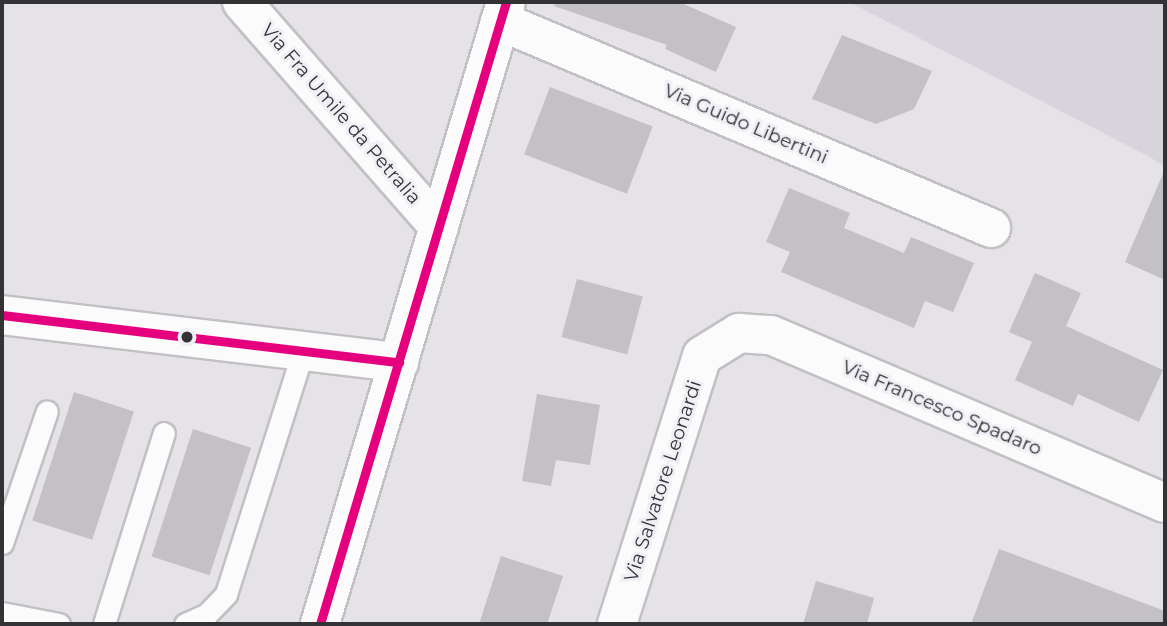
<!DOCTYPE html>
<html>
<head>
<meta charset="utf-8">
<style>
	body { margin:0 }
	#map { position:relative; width:1167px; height:626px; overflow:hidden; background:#e5e3e7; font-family:Montserrat,sans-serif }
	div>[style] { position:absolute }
	.built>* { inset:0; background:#d7d4dc }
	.building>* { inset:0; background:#c3c1c5; transform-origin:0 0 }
	.roads { filter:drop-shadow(2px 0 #c2c0c4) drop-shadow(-2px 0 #c2c0c4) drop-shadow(0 2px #c2c0c4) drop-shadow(0 -2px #c2c0c4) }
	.service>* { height:21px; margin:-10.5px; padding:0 10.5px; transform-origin:10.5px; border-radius:10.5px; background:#fbfbfb }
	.minor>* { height:38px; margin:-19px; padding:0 19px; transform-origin:19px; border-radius:19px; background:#fbfbfb }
	.tertiary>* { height:38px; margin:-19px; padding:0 19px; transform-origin:19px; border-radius:19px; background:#fbfbfb }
	.bus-1>* { height:9px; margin:-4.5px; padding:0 4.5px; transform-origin:4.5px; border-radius:4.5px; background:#e5007d }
	.dots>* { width:19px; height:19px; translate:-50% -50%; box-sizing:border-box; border:4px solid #f1eff6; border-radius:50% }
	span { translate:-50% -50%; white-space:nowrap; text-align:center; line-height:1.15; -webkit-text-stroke:6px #f1eff6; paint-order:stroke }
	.street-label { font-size:19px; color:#333235 }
	.frame { position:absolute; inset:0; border:4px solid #333235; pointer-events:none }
</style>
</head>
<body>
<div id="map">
	<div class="built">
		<i style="clip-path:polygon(849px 2px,1165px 2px,1165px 166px,1142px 153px)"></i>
	</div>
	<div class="building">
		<i style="clip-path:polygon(555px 2px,679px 2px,736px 27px,716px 72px,665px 49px,667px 45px,554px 6px)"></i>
		<i style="clip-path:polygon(842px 35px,932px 71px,914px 109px,876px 124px,812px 99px)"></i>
		<i style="left:550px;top:87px;width:110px;height:72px;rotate:21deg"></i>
		<i style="clip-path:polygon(1165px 169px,1165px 280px,1125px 262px)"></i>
		<i style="clip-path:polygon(789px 188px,850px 213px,844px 228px,904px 253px,911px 237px,974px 263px,953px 312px,925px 301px,914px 328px,781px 272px,790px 252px,766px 242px)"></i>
		<i style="clip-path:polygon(1035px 273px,1081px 293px,1066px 326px,1163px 370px,1139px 422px,1078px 394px,1073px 406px,1015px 380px,1032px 342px,1009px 332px)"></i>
		<i style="left:577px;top:279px;width:68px;height:60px;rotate:15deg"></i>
		<i style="left:74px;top:392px;width:63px;height:135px;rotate:18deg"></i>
		<i style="clip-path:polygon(537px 394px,600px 405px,590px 465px,556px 460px,551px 486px,522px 481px)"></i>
		<i style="left:193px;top:429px;width:61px;height:134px;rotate:18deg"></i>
		<i style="clip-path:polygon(999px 549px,1165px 611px,1165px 624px,971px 624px)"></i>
		<i style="clip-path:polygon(501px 556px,563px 576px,547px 624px,479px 624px)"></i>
		<i style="clip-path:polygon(816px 581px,874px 598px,867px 624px,803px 624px)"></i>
	</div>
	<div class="roads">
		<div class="service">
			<i style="left:2px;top:543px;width:139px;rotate:-71.2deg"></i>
			<i style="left:2px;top:613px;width:58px;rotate:10.9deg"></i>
			<i style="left:104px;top:624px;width:200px;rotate:-72.6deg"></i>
			<i style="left:185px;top:624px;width:24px;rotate:-24deg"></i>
			<i style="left:207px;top:614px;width:28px;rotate:-46deg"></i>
			<i style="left:226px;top:594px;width:255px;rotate:-72.4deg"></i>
		</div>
		<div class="minor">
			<i style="left:242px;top:2px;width:299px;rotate:48.8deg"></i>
			<i style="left:500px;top:21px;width:533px;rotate:22.86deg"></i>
			<i style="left:2px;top:315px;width:400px;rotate:6.8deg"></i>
			<i style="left:617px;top:624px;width:281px;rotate:-72.4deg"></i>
			<i style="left:702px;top:356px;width:44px;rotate:-31.9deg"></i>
			<i style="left:739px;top:333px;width:32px;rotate:4deg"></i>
			<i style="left:771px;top:335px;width:428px;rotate:23.1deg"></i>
		</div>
		<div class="tertiary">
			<i style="left:320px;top:624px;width:649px;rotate:-73.35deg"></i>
		</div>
	</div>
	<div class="bus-1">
		<i style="left:2px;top:315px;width:400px;rotate:6.8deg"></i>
		<i style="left:320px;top:624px;width:649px;rotate:-73.35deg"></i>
	</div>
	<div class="dots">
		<i style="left:187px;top:337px;background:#333235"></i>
	</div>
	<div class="street-label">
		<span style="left:341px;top:114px;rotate:49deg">Via Fra Umile da Petralia</span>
		<span style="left:746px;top:124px;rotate:23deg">Via Guido Libertini</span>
		<span style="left:942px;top:408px;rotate:23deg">Via Francesco Spadaro</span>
		<span style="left:663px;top:481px;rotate:-72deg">Via Salvatore Leonardi</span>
	</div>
	<div class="frame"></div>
</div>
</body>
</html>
